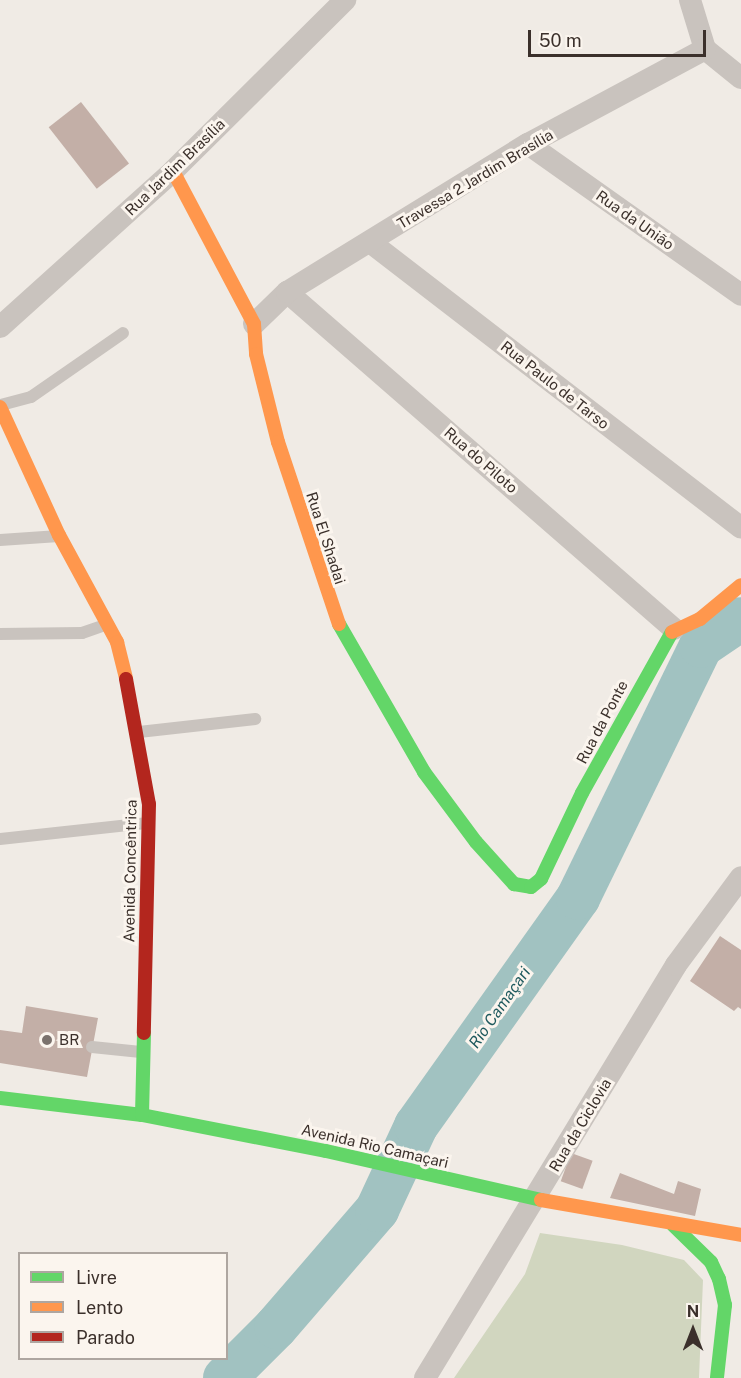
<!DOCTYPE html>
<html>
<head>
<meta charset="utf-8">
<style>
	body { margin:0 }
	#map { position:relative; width:741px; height:1378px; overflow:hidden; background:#f0ebe5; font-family:"Public Sans",sans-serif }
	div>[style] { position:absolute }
	.green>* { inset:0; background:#d1d6bf }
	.river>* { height:44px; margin:-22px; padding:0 22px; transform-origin:22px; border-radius:22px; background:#a1c2c1 }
	.building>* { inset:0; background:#c3afa7; transform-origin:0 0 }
	.lane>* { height:12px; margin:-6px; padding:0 6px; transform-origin:6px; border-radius:6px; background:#c9c3be }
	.street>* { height:22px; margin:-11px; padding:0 11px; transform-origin:11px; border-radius:11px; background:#c9c3be }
	.fast>* { height:14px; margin:-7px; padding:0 7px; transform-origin:7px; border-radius:7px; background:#63d668 }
	.slow>* { height:14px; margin:-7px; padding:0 7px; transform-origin:7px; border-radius:7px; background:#ff974d }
	.jam>* { height:14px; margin:-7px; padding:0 7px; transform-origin:7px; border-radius:7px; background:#b3261e }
	.dots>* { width:16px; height:16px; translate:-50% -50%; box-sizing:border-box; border:3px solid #fbf5ee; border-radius:50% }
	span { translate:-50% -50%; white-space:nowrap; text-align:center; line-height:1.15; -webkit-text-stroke:6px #fbf5ee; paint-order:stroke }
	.street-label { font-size:15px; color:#3b302b }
	.poi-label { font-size:15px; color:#3b302b }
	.left { translate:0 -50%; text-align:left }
	.water-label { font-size:16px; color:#1f5a5e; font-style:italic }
	.legend { position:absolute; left:18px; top:1252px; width:210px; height:108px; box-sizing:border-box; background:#fbf5ee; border:2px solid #aea6a0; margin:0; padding:8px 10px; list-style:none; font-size:18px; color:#3b302b }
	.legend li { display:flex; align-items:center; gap:12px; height:30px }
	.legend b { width:30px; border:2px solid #aea6a0 }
	.north { position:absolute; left:663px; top:1300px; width:60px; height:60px; -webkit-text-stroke:4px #fbf5ee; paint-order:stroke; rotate:0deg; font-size:16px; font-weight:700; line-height:24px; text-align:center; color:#3b302b }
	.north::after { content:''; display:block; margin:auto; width:21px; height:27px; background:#3b302b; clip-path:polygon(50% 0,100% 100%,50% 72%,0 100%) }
	.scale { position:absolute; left:528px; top:30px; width:178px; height:27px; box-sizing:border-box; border:3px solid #3b302b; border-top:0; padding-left:8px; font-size:18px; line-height:21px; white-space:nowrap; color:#3b302b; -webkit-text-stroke:4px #fbf5ee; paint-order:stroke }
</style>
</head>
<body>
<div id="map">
	<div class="green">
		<i style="clip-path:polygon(540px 1233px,622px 1245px,684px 1260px,703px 1280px,699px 1378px,454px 1378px,525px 1274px)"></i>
	</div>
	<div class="river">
		<i style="left:225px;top:1378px;width:72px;rotate:-45deg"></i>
		<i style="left:276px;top:1327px;width:155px;rotate:-49.2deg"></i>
		<i style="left:377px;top:1210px;width:93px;rotate:-65.1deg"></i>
		<i style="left:416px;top:1126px;width:280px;rotate:-54.6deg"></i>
		<i style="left:578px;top:898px;width:280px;rotate:-64deg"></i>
		<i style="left:701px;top:646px;width:48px;rotate:-34deg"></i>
	</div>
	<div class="building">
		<i style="left:81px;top:102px;width:78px;height:41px;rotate:52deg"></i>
		<i style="clip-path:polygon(720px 936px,741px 950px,741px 1009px,738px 1007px,734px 1011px,690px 981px)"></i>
		<i style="clip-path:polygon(26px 1006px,98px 1018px,87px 1077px,0 1063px,0 1030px,22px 1033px)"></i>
		<i style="left:571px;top:1153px;width:23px;height:30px;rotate:20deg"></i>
		<i style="clip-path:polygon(620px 1173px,674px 1194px,678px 1181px,701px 1189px,695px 1216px,610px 1198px)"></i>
	</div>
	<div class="lane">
		<i style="left:1px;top:405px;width:31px;rotate:-15deg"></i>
		<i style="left:31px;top:397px;width:112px;rotate:-34.8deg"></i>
		<i style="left:0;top:540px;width:59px;rotate:-3.9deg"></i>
		<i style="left:0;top:634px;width:82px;rotate:-0.7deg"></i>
		<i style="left:82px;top:633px;width:24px;rotate:-19deg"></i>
		<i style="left:139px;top:732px;width:117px;rotate:-6.4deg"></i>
		<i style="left:0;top:839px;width:149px;rotate:-6.2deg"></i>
		<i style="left:92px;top:1047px;width:49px;rotate:5.8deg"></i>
	</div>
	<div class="street">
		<i style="left:690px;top:0;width:51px;rotate:73deg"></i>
		<i style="left:705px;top:49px;width:46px;rotate:38.9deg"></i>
		<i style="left:528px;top:144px;width:261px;rotate:35.3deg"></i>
		<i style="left:370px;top:242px;width:468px;rotate:37.6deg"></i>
		<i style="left:287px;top:292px;width:513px;rotate:41.05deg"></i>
		<i style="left:254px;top:324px;width:46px;rotate:-44.1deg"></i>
		<i style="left:287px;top:292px;width:283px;rotate:-31.6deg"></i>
		<i style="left:528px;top:144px;width:201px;rotate:-28.2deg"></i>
		<i style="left:0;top:327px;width:233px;rotate:-42deg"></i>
		<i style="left:173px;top:171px;width:243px;rotate:-44.8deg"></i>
		<i style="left:425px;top:1378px;width:483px;rotate:-58.7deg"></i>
		<i style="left:676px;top:965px;width:109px;rotate:-53.5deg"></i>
	</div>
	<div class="fast">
		<i style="left:339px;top:624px;width:171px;rotate:60.1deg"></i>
		<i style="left:424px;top:772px;width:87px;rotate:53.4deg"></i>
		<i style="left:476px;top:842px;width:57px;rotate:47.9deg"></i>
		<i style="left:514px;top:884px;width:17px;rotate:10deg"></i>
		<i style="left:531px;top:887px;width:13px;rotate:-39deg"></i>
		<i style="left:541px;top:879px;width:95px;rotate:-64.5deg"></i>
		<i style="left:582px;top:793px;width:184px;rotate:-60.8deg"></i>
		<i style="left:0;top:1098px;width:143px;rotate:6.8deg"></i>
		<i style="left:142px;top:1115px;width:187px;rotate:11.1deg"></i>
		<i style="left:326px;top:1151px;width:221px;rotate:12.8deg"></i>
		<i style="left:142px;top:1115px;width:82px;rotate:-88.6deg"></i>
		<i style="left:673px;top:1225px;width:53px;rotate:44.2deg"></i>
		<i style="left:711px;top:1262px;width:19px;rotate:65deg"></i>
		<i style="left:719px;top:1279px;width:27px;rotate:77deg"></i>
		<i style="left:725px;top:1305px;width:73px;rotate:96.3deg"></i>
	</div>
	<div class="slow">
		<i style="left:173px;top:171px;width:173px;rotate:62.1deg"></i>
		<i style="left:254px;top:324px;width:30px;rotate:86deg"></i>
		<i style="left:256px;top:354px;width:91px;rotate:76deg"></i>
		<i style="left:278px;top:442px;width:192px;rotate:71.5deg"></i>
		<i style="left:0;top:407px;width:141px;rotate:65.3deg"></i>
		<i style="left:59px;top:535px;width:122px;rotate:61.5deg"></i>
		<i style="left:117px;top:642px;width:38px;rotate:76deg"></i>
		<i style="left:672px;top:632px;width:31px;rotate:-25deg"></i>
		<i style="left:700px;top:619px;width:53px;rotate:-39.7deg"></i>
		<i style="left:541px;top:1200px;width:203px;rotate:9.9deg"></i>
	</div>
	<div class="jam">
		<i style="left:126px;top:679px;width:127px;rotate:79.6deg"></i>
		<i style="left:149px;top:804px;width:229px;rotate:91.3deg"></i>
	</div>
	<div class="dots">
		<i style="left:47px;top:1040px;background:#7a716c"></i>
	</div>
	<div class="street-label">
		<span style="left:175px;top:167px;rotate:-44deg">Rua Jardim Brasília</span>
		<span style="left:475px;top:179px;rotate:-31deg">Travessa 2 Jardim Brasília</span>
		<span style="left:635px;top:220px;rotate:35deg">Rua da União</span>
		<span style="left:555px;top:385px;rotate:38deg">Rua Paulo de Tarso</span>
		<span style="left:481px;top:460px;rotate:41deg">Rua do Piloto</span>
		<span style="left:326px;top:538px;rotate:72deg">Rua El Shadai</span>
		<span style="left:602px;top:722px;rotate:-62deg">Rua da Ponte</span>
		<span style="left:130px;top:871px;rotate:-89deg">Avenida Concêntrica</span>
		<span style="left:580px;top:1125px;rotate:-59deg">Rua da Ciclovia</span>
		<span style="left:375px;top:1146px;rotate:13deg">Avenida Rio Camaçari</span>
	</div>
	<div class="poi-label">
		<span class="left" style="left:59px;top:1040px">BR</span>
	</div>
	<div class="water-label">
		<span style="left:500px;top:1008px;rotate:-55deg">Rio Camaçari</span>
	</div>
	<ul class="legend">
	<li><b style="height:8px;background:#63d668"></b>Livre</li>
	<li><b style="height:8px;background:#ff974d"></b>Lento</li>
	<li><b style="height:8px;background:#b3261e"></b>Parado</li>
	</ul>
	<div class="north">N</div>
	<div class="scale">50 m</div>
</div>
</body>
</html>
